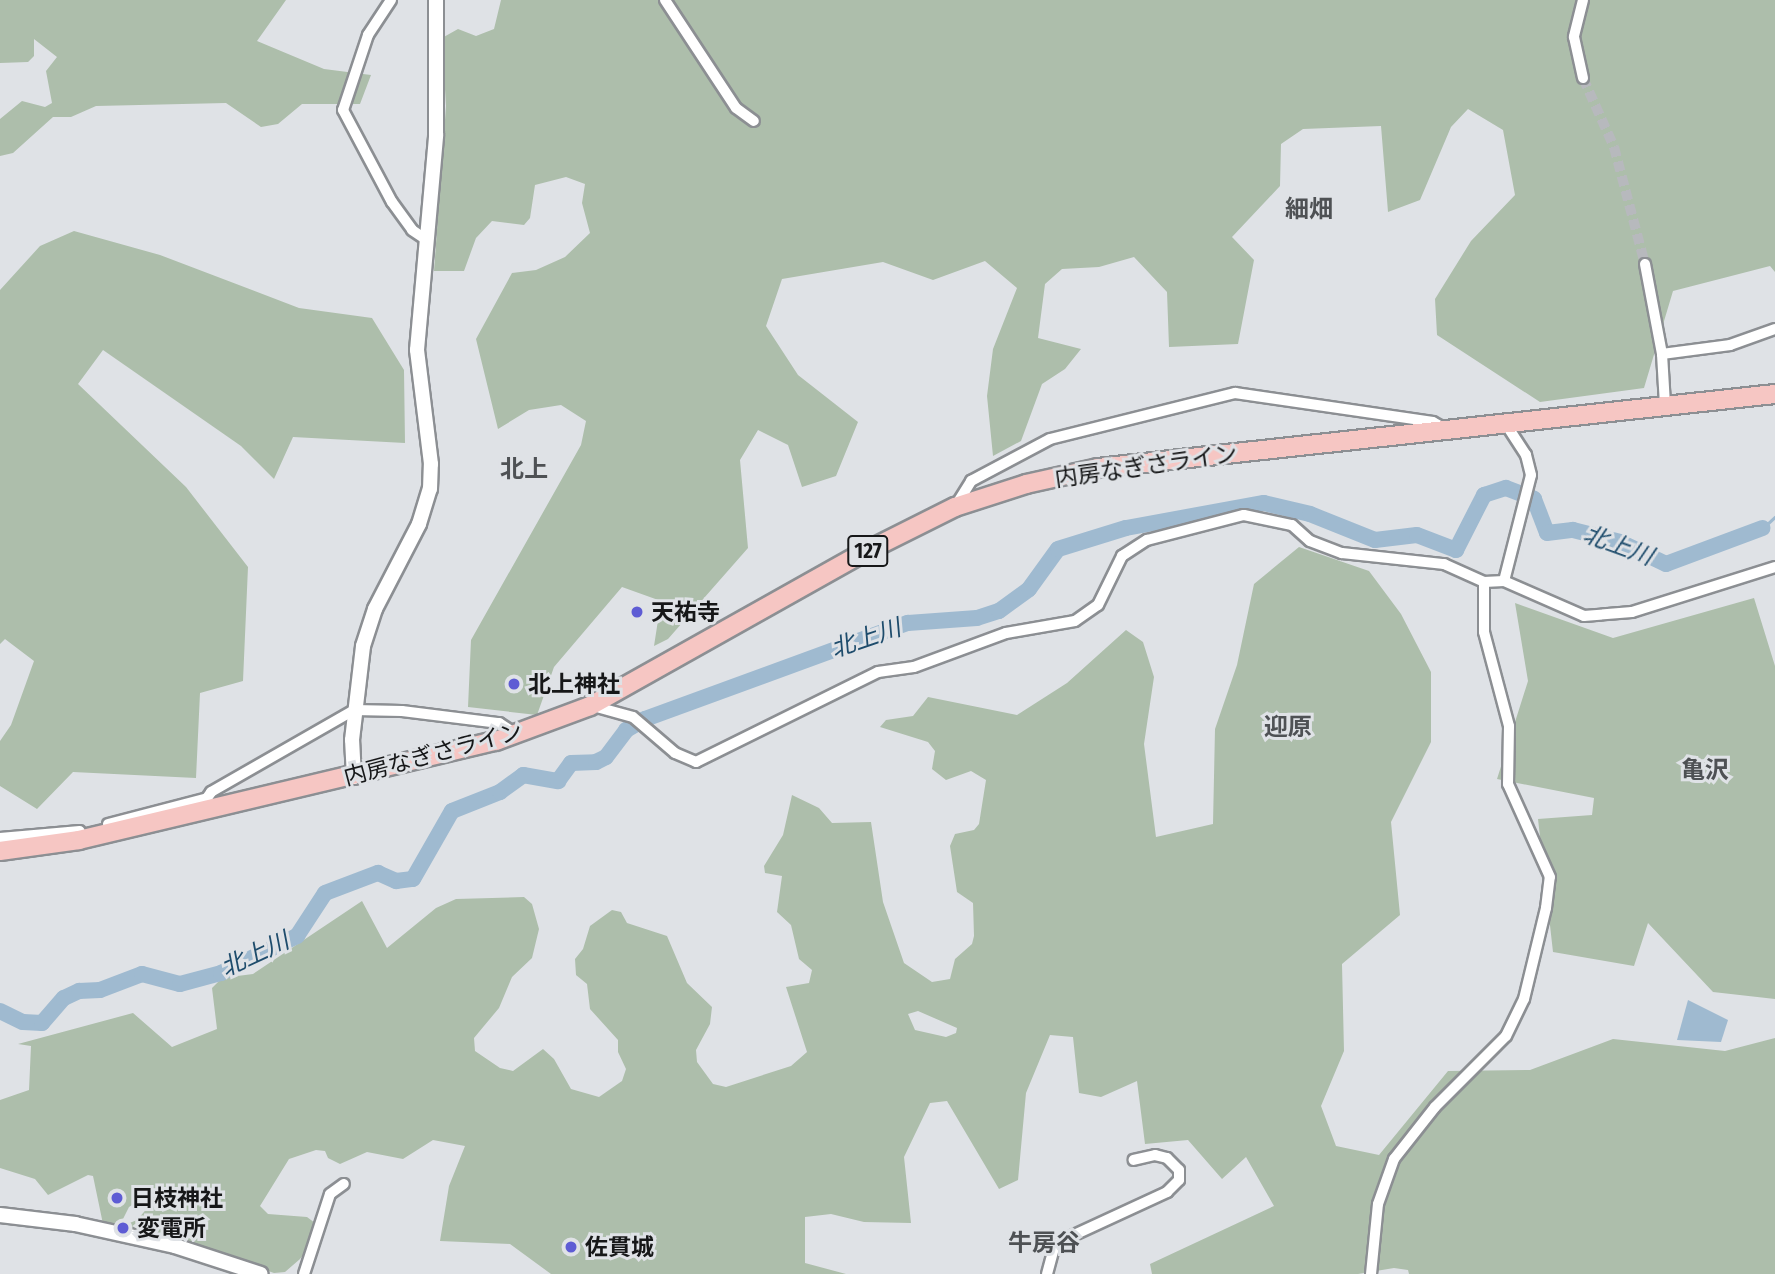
<!DOCTYPE html>
<html>
<head>
<meta charset="utf-8">
<style>
	body { margin:0 }
	#map { position:relative; width:1775px; height:1274px; overflow:hidden; background:#dfe2e6; font-family:"Fira Sans Condensed","Noto Sans JP",sans-serif }
	div>[style] { position:absolute }
	.green>* { inset:0; background:#adbeab }
	.water>* { inset:0; background:#9fbad0 }
	.stream>* { height:2.5px; margin:-1.25px; padding:0 1.25px; transform-origin:1.25px; border-radius:1.25px; background:#9fbad0 }
	.river>* { height:16px; margin:-8px; padding:0 8px; transform-origin:8px; border-radius:8px; background:#9fbad0 }
	.street-tunnel>* { height:10px; margin-top:-5px; transform-origin:0; background:repeating-linear-gradient(90deg,#b7b9bd 0 10px,transparent 0 15px) }
	.roads { filter:drop-shadow(2px 0 #8c8f93) drop-shadow(-2px 0 #8c8f93) drop-shadow(0 2px #8c8f93) drop-shadow(0 -2px #8c8f93) }
	.street>* { height:10px; margin:-5px; padding:0 5px; transform-origin:5px; border-radius:5px; background:#fff }
	.secondary>* { height:14px; margin:-7px; padding:0 7px; transform-origin:7px; border-radius:7px; background:#fff }
	.highway>* { height:18px; margin:-9px; padding:0 9px; transform-origin:9px; border-radius:9px; background:#f6c6c3 }
	.dots>* { width:19px; height:19px; translate:-50% -50%; box-sizing:border-box; border:4px solid #dfe2e6; border-radius:50% }
	span { translate:-50% -50%; white-space:nowrap; text-align:center; line-height:1.15; -webkit-text-stroke:6px #dfe2e6; paint-order:stroke }
	.shield-label span { padding:2px 5px; background:#dfe2e6; border:2px solid; border-radius:5px; -webkit-text-stroke-width:0 }
	.shield-label { font-size:21px; color:#161718; font-weight:700 }
	.street-label { font-size:23px; color:#161718 }
	.poi-label { font-size:23px; color:#161718; font-weight:700 }
	.left { translate:0 -50%; text-align:left }
	.neighbourhood-label { font-size:24px; color:#4e5154; font-weight:700 }
	.water-label { font-size:24px; color:#1e4c6c; font-style:italic }
</style>
</head>
<body>
<div id="map">
	<div class="green">
		<i style="clip-path:polygon(0 0,286px 0,257px 41px,324px 69px,371px 75px,360px 104px,302px 104px,278px 124px,261px 127px,226px 103px,96px 106px,71px 117px,53px 117px,13px 153px,0 156px,0 119px,22px 101px,45px 107px,52px 103px,46px 71px,57px 57px,34px 39px,34px 56px,28px 62px,0 63px)"></i>
		<i style="clip-path:polygon(501px 0,1775px 0,1775px 272px,1770px 266px,1673px 291px,1644px 388px,1540px 402px,1437px 335px,1435px 299px,1471px 241px,1515px 195px,1503px 130px,1468px 109px,1451px 127px,1420px 200px,1388px 212px,1381px 126px,1303px 129px,1281px 144px,1280px 186px,1232px 237px,1254px 260px,1238px 344px,1169px 347px,1167px 292px,1134px 257px,1099px 267px,1062px 269px,1045px 284px,1038px 338px,1081px 349px,1065px 369px,1042px 384px,1021px 441px,993px 456px,987px 396px,993px 349px,1017px 288px,985px 261px,933px 280px,883px 262px,782px 279px,766px 326px,798px 375px,858px 422px,836px 476px,802px 487px,788px 445px,758px 430px,740px 460px,748px 548px,668px 639px,654px 646px,661px 601px,622px 587px,554px 667px,537px 715px,468px 707px,471px 640px,581px 445px,586px 421px,561px 405px,529px 410px,498px 429px,476px 339px,512px 273px,536px 270px,565px 257px,590px 233px,582px 203px,585px 184px,566px 177px,535px 185px,530px 218px,524px 225px,492px 221px,476px 238px,464px 271px,434px 271px,446px 106px,442px 38px,458px 29px,476px 36px,494px 29px)"></i>
		<i style="clip-path:polygon(74px 231px,160px 255px,299px 308px,372px 318px,404px 370px,405px 443px,293px 437px,274px 479px,241px 446px,103px 350px,78px 384px,186px 487px,248px 567px,243px 681px,200px 693px,196px 778px,73px 772px,37px 809px,0 786px,0 741px,11px 725px,34px 661px,5px 639px,0 644px,0 290px,40px 246px)"></i>
		<i style="clip-path:polygon(evenodd,1299px 547px,1369px 571px,1401px 614px,1431px 672px,1431px 742px,1391px 822px,1400px 915px,1342px 964px,1344px 1051px,1321px 1106px,1336px 1146px,1379px 1155px,1448px 1071px,1530px 1070px,1613px 1039px,1725px 1051px,1775px 1038px,1775px 1274px,1409px 1274px,1408px 1270px,1394px 1268px,1358px 1274px,1152px 1274px,1150px 1264px,1274px 1206px,1246px 1157px,1222px 1179px,1188px 1140px,1145px 1144px,1137px 1081px,1101px 1097px,1079px 1093px,1073px 1037px,1050px 1035px,1026px 1093px,1018px 1180px,999px 1189px,947px 1101px,930px 1103px,904px 1157px,911px 1223px,864px 1222px,831px 1214px,805px 1217px,805px 1263px,846px 1274px,551px 1274px,510px 1244px,440px 1241px,449px 1186px,465px 1146px,433px 1140px,403px 1159px,367px 1152px,340px 1164px,328px 1158px,325px 1151px,316px 1150px,289px 1159px,260px 1206px,268px 1214px,307px 1217px,315px 1223px,308px 1249px,300px 1259px,285px 1272px,274px 1273px,176px 1239px,123px 1230px,122px 1226px,137px 1220px,150px 1205px,143px 1198px,129px 1207px,121px 1223px,110px 1227px,103px 1224px,93px 1176px,88px 1175px,48px 1195px,35px 1179px,0 1168px,0 1100px,29px 1090px,31px 1046px,18px 1044px,133px 1013px,172px 1047px,217px 1029px,212px 988px,222px 978px,253px 974px,362px 901px,387px 948px,436px 908px,456px 899px,524px 897px,532px 904px,539px 929px,532px 958px,512px 977px,499px 1008px,474px 1038px,475px 1051px,500px 1068px,513px 1071px,543px 1049px,554px 1059px,571px 1089px,599px 1097px,622px 1081px,626px 1069px,618px 1052px,618px 1040px,590px 1009px,587px 984px,576px 975px,575px 959px,583px 949px,590px 926px,612px 910px,621px 912px,627px 923px,667px 936px,687px 983px,712px 1007px,710px 1024px,696px 1050px,697px 1062px,713px 1084px,726px 1087px,791px 1066px,807px 1052px,786px 987px,809px 983px,812px 970px,799px 959px,791px 925px,777px 912px,782px 876px,765px 873px,764px 866px,783px 835px,792px 795px,819px 808px,832px 823px,871px 822px,883px 902px,904px 963px,932px 982px,950px 979px,955px 959px,972px 944px,974px 936px,973px 903px,957px 892px,950px 846px,955px 834px,974px 830px,979px 824px,986px 780px,971px 771px,946px 780px,932px 769px,935px 751px,928px 742px,880px 727px,886px 720px,913px 716px,928px 697px,1017px 715px,1067px 683px,1126px 630px,1143px 642px,1154px 677px,1144px 744px,1156px 837px,1213px 824px,1215px 729px,1237px 665px,1254px 584px,1299px 547px,918px 1011px,957px 1028px,956px 1033px,946px 1037px,915px 1030px,908px 1014px,918px 1011px)"></i>
		<i style="clip-path:polygon(1754px 598px,1775px 666px,1775px 999px,1713px 992px,1648px 923px,1634px 966px,1553px 952px,1538px 819px,1592px 815px,1594px 798px,1497px 779px,1528px 681px,1515px 603px,1613px 638px)"></i>
	</div>
	<div class="water">
		<i style="clip-path:polygon(1688px 1000px,1728px 1020px,1721px 1042px,1677px 1040px)"></i>
	</div>
	<div class="stream">
		<i style="left:1763px;top:528px;width:16px;rotate:-43deg"></i>
	</div>
	<div class="river">
		<i style="left:0;top:1011px;width:25px;rotate:26deg"></i>
		<i style="left:23px;top:1022px;width:19px;rotate:3deg"></i>
		<i style="left:42px;top:1023px;width:33px;rotate:-49deg"></i>
		<i style="left:64px;top:998px;width:17px;rotate:-25deg"></i>
		<i style="left:79px;top:991px;width:21px;rotate:-3deg"></i>
		<i style="left:100px;top:990px;width:45px;rotate:-20.9deg"></i>
		<i style="left:142px;top:974px;width:39px;rotate:15deg"></i>
		<i style="left:180px;top:984px;width:42px;rotate:-15deg"></i>
		<i style="left:221px;top:973px;width:85px;rotate:-26deg"></i>
		<i style="left:297px;top:936px;width:51px;rotate:-56.9deg"></i>
		<i style="left:325px;top:893px;width:57px;rotate:-20.7deg"></i>
		<i style="left:378px;top:873px;width:20px;rotate:24deg"></i>
		<i style="left:396px;top:881px;width:17px;rotate:-7deg"></i>
		<i style="left:413px;top:879px;width:78px;rotate:-60.2deg"></i>
		<i style="left:452px;top:811px;width:52px;rotate:-21.6deg"></i>
		<i style="left:500px;top:792px;width:29px;rotate:-36deg"></i>
		<i style="left:523px;top:775px;width:36px;rotate:10deg"></i>
		<i style="left:558px;top:781px;width:22px;rotate:-54deg"></i>
		<i style="left:571px;top:763px;width:25px;rotate:-2deg"></i>
		<i style="left:596px;top:762px;width:11px;rotate:-27deg"></i>
		<i style="left:606px;top:757px;width:34px;rotate:-53deg"></i>
		<i style="left:626px;top:730px;width:22px;rotate:-30deg"></i>
		<i style="left:645px;top:719px;width:280px;rotate:-20.1deg"></i>
		<i style="left:908px;top:623px;width:69px;rotate:-4.1deg"></i>
		<i style="left:977px;top:618px;width:23px;rotate:-18deg"></i>
		<i style="left:999px;top:611px;width:37px;rotate:-36deg"></i>
		<i style="left:1029px;top:589px;width:49px;rotate:-54.1deg"></i>
		<i style="left:1058px;top:549px;width:71px;rotate:-17.2deg"></i>
		<i style="left:1126px;top:528px;width:140px;rotate:-10.3deg"></i>
		<i style="left:1264px;top:503px;width:47px;rotate:13.4deg"></i>
		<i style="left:1310px;top:514px;width:70px;rotate:21.8deg"></i>
		<i style="left:1375px;top:540px;width:42px;rotate:-6.8deg"></i>
		<i style="left:1417px;top:535px;width:42px;rotate:21deg"></i>
		<i style="left:1456px;top:550px;width:62px;rotate:-63deg"></i>
		<i style="left:1484px;top:495px;width:23px;rotate:-18deg"></i>
		<i style="left:1506px;top:488px;width:30px;rotate:21deg"></i>
		<i style="left:1534px;top:499px;width:36px;rotate:69deg"></i>
		<i style="left:1547px;top:533px;width:26px;rotate:-7deg"></i>
		<i style="left:1573px;top:530px;width:49px;rotate:14.3deg"></i>
		<i style="left:1620px;top:542px;width:51px;rotate:25.6deg"></i>
		<i style="left:1666px;top:564px;width:103px;rotate:-20.4deg"></i>
	</div>
	<div class="street-tunnel">
		<i style="left:1583px;top:78px;width:76px;rotate:65.8deg"></i>
		<i style="left:1614px;top:147px;width:121px;rotate:75.2deg"></i>
	</div>
	<div class="roads">
		<div class="street">
			<i style="left:391px;top:0;width:42px;rotate:123.3deg"></i>
			<i style="left:368px;top:35px;width:79px;rotate:108.4deg"></i>
			<i style="left:343px;top:110px;width:104px;rotate:62deg"></i>
			<i style="left:392px;top:202px;width:34px;rotate:54deg"></i>
			<i style="left:412px;top:230px;width:18px;rotate:34deg"></i>
			<i style="left:665px;top:0;width:129px;rotate:56.7deg"></i>
			<i style="left:736px;top:108px;width:22px;rotate:36deg"></i>
			<i style="left:1583px;top:0;width:38px;rotate:104deg"></i>
			<i style="left:1574px;top:37px;width:42px;rotate:77.6deg"></i>
			<i style="left:1645px;top:264px;width:92px;rotate:79.3deg"></i>
			<i style="left:1662px;top:354px;width:51px;rotate:86.6deg"></i>
			<i style="left:1662px;top:354px;width:69px;rotate:-7.5deg"></i>
			<i style="left:1730px;top:345px;width:48px;rotate:-19.6deg"></i>
			<i style="left:955px;top:507px;width:31px;rotate:-58deg"></i>
			<i style="left:971px;top:481px;width:89px;rotate:-28deg"></i>
			<i style="left:1050px;top:439px;width:191px;rotate:-14deg"></i>
			<i style="left:1235px;top:393px;width:200px;rotate:8.3deg"></i>
			<i style="left:1433px;top:422px;width:13px;rotate:29deg"></i>
			<i style="left:1504px;top:581px;width:109px;rotate:-75.7deg"></i>
			<i style="left:1531px;top:475px;width:21px;rotate:-104deg"></i>
			<i style="left:1526px;top:455px;width:37px;rotate:-123deg"></i>
			<i style="left:593px;top:706px;width:41px;rotate:15.4deg"></i>
			<i style="left:633px;top:717px;width:55px;rotate:40.6deg"></i>
			<i style="left:675px;top:753px;width:23px;rotate:23deg"></i>
			<i style="left:696px;top:762px;width:203px;rotate:-26.3deg"></i>
			<i style="left:878px;top:672px;width:36px;rotate:-8deg"></i>
			<i style="left:914px;top:667px;width:98px;rotate:-20.3deg"></i>
			<i style="left:1006px;top:633px;width:70px;rotate:-9.9deg"></i>
			<i style="left:1075px;top:621px;width:28px;rotate:-35deg"></i>
			<i style="left:1098px;top:605px;width:55px;rotate:-63.9deg"></i>
			<i style="left:1122px;top:556px;width:30px;rotate:-33deg"></i>
			<i style="left:1147px;top:540px;width:100px;rotate:-14.5deg"></i>
			<i style="left:1244px;top:515px;width:49px;rotate:11.8deg"></i>
			<i style="left:1292px;top:525px;width:24px;rotate:42deg"></i>
			<i style="left:1310px;top:541px;width:34px;rotate:21deg"></i>
			<i style="left:1342px;top:553px;width:103px;rotate:6.2deg"></i>
			<i style="left:1444px;top:564px;width:44px;rotate:24.2deg"></i>
			<i style="left:1484px;top:582px;width:20px;rotate:-3deg"></i>
			<i style="left:1504px;top:581px;width:87px;rotate:23.6deg"></i>
			<i style="left:1584px;top:616px;width:48px;rotate:-4.8deg"></i>
			<i style="left:1632px;top:612px;width:150px;rotate:-17.5deg"></i>
			<i style="left:196px;top:813px;width:26px;rotate:-54deg"></i>
			<i style="left:211px;top:792px;width:165px;rotate:-29.8deg"></i>
			<i style="left:354px;top:710px;width:48px;rotate:1.2deg"></i>
			<i style="left:402px;top:711px;width:98px;rotate:7.1deg"></i>
			<i style="left:499px;top:723px;width:20px;rotate:33deg"></i>
			<i style="left:108px;top:824px;width:100px;rotate:-14.5deg"></i>
			<i style="left:0;top:838px;width:80px;rotate:-5deg"></i>
			<i style="left:304px;top:1274px;width:84px;rotate:-72deg"></i>
			<i style="left:330px;top:1194px;width:17px;rotate:-36deg"></i>
			<i style="left:1047px;top:1274px;width:28px;rotate:-75deg"></i>
			<i style="left:1054px;top:1247px;width:9px;rotate:-41deg"></i>
			<i style="left:1061px;top:1241px;width:117px;rotate:-24.8deg"></i>
			<i style="left:1167px;top:1192px;width:17px;rotate:-45deg"></i>
			<i style="left:1179px;top:1180px;width:10px;rotate:-90deg"></i>
			<i style="left:1179px;top:1170px;width:17px;rotate:-135deg"></i>
			<i style="left:1167px;top:1158px;width:12px;rotate:-166deg"></i>
			<i style="left:1155px;top:1155px;width:22px;rotate:167deg"></i>
			<i style="left:1371px;top:1274px;width:70px;rotate:-84.3deg"></i>
			<i style="left:1378px;top:1204px;width:48px;rotate:-70.4deg"></i>
			<i style="left:1394px;top:1159px;width:66px;rotate:-51.7deg"></i>
			<i style="left:1435px;top:1107px;width:100px;rotate:-45deg"></i>
			<i style="left:1506px;top:1036px;width:41px;rotate:-64.1deg"></i>
			<i style="left:1524px;top:999px;width:94px;rotate:-76.4deg"></i>
			<i style="left:1546px;top:908px;width:31px;rotate:-83deg"></i>
			<i style="left:1550px;top:877px;width:102px;rotate:-114.3deg"></i>
			<i style="left:1508px;top:784px;width:58px;rotate:-89deg"></i>
			<i style="left:1509px;top:726px;width:97px;rotate:-104.9deg"></i>
			<i style="left:1484px;top:632px;width:50px;rotate:-90deg"></i>
		</div>
		<div class="secondary">
			<i style="left:354px;top:777px;width:37px;rotate:-93deg"></i>
			<i style="left:352px;top:740px;width:95px;rotate:-83.3deg"></i>
			<i style="left:363px;top:646px;width:39px;rotate:-72deg"></i>
			<i style="left:375px;top:609px;width:96px;rotate:-62.6deg"></i>
			<i style="left:419px;top:524px;width:37px;rotate:-73deg"></i>
			<i style="left:430px;top:489px;width:25px;rotate:-88deg"></i>
			<i style="left:431px;top:464px;width:115px;rotate:-97deg"></i>
			<i style="left:417px;top:350px;width:216px;rotate:-84.9deg"></i>
			<i style="left:436px;top:135px;width:135px;rotate:-90deg"></i>
			<i style="left:0;top:1215px;width:76px;rotate:6.8deg"></i>
			<i style="left:75px;top:1224px;width:102px;rotate:12.4deg"></i>
			<i style="left:175px;top:1246px;width:90px;rotate:18deg"></i>
		</div>
		<div class="highway">
			<i style="left:0;top:851px;width:80px;rotate:-7.9deg"></i>
			<i style="left:79px;top:840px;width:429px;rotate:-13.4deg"></i>
			<i style="left:496px;top:741px;width:100px;rotate:-20.4deg"></i>
			<i style="left:590px;top:706px;width:313px;rotate:-29.3deg"></i>
			<i style="left:863px;top:553px;width:103px;rotate:-26.6deg"></i>
			<i style="left:955px;top:507px;width:75px;rotate:-17.9deg"></i>
			<i style="left:1026px;top:484px;width:74px;rotate:-12.5deg"></i>
			<i style="left:1098px;top:468px;width:681px;rotate:-6.24deg"></i>
		</div>
	</div>
	<div class="dots">
		<i style="left:637px;top:612px;background:#5e5cd4"></i>
		<i style="left:514px;top:684px;background:#5e5cd4"></i>
		<i style="left:117px;top:1198px;background:#5e5cd4"></i>
		<i style="left:123px;top:1228px;background:#5e5cd4"></i>
		<i style="left:571px;top:1247px;background:#5e5cd4"></i>
	</div>
	<div class="shield-label">
		<span style="left:868px;top:551px">127</span>
	</div>
	<div class="street-label">
		<span style="left:1146px;top:466px;rotate:-8deg">内房なぎさライン</span>
		<span style="left:433px;top:754px;rotate:-15deg">内房なぎさライン</span>
	</div>
	<div class="poi-label">
		<span class="left" style="left:651px;top:612px">天祐寺</span>
		<span class="left" style="left:528px;top:684px">北上神社</span>
		<span class="left" style="left:131px;top:1198px">日枝神社</span>
		<span class="left" style="left:137px;top:1228px">変電所</span>
		<span class="left" style="left:585px;top:1247px">佐貫城</span>
	</div>
	<div class="neighbourhood-label">
		<span style="left:1309px;top:210px">細畑</span>
		<span style="left:524px;top:470px">北上</span>
		<span style="left:1288px;top:728px">迎原</span>
		<span style="left:1705px;top:771px">亀沢</span>
		<span style="left:1044px;top:1244px">牛房谷</span>
	</div>
	<div class="water-label">
		<span style="left:1618px;top:546px;rotate:20deg">北上川</span>
		<span style="left:866px;top:639px;rotate:-19deg">北上川</span>
		<span style="left:255px;top:955px;rotate:-25deg">北上川</span>
	</div>
</div>
</body>
</html>
